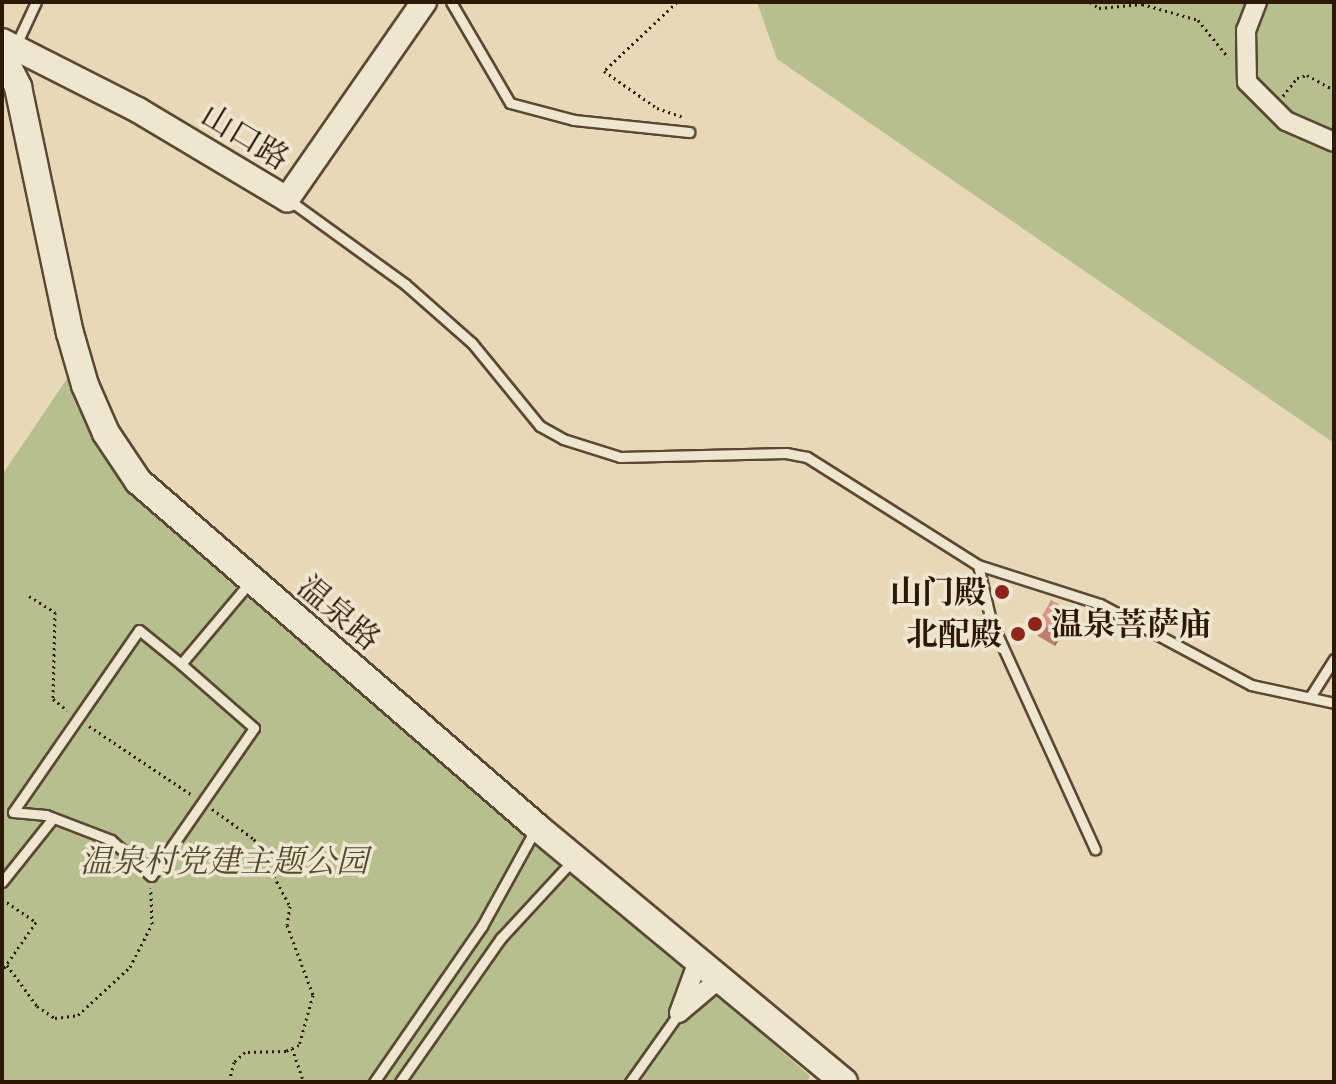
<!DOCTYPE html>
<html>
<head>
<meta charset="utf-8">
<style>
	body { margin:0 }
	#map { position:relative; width:1336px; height:1084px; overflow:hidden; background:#e7d9b8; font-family:"EB Garamond","Noto Serif SC",serif }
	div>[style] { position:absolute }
	.green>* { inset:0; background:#b7bf8e }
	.path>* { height:3px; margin-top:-1.5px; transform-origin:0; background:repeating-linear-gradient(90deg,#2c1805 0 2px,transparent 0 6px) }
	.roads { filter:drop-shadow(2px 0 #5b4832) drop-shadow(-2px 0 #5b4832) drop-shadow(0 2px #5b4832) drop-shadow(0 -2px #5b4832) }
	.service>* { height:9px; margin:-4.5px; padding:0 4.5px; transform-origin:4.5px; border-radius:4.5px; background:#efe6d1 }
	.minor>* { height:18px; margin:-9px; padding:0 9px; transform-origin:9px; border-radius:9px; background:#efe6d1 }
	.tertiary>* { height:24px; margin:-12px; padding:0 12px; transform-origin:12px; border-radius:12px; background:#efe6d1 }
	.secondary>* { height:26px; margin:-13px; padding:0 13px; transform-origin:13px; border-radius:13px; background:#efe6d1 }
	.wall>* { inset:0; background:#bd7e70 }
	.shaded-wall>* { inset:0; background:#9a665b }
	.building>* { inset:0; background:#dc9282; transform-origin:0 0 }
	.dots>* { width:22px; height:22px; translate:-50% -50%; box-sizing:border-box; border:4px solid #efe6d1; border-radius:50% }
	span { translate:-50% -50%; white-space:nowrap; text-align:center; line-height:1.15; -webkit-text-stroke:7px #efe6d1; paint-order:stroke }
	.street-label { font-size:32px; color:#2c1805 }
	.poi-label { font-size:32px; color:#2c1805; font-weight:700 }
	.right { translate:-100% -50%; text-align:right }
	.left { translate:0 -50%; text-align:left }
	.park-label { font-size:32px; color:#564a2e; font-style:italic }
	.frame { position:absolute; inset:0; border:4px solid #2c1805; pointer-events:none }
</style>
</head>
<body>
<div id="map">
	<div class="green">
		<i style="clip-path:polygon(757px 2px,1334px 2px,1334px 443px,777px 59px)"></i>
		<i style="clip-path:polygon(73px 370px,126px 483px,810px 1076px,807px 1082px,2px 1082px,2px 475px)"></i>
	</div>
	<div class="path">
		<i style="left:677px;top:2px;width:100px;rotate:136.6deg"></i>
		<i style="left:604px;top:71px;width:65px;rotate:34.9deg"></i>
		<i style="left:657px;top:108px;width:28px;rotate:19deg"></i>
		<i style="left:1090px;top:2px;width:11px;rotate:34deg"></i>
		<i style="left:1099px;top:8px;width:43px;rotate:-5.3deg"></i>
		<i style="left:1142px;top:4px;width:58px;rotate:15.9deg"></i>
		<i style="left:1198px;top:20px;width:48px;rotate:51deg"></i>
		<i style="left:1283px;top:96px;width:23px;rotate:-52deg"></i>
		<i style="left:1297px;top:78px;width:10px;rotate:-17deg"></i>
		<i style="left:1307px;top:75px;width:31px;rotate:29deg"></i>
		<i style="left:29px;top:596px;width:31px;rotate:32deg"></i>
		<i style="left:55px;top:612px;width:87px;rotate:91.3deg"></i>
		<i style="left:53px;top:699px;width:18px;rotate:38deg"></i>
		<i style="left:89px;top:726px;width:124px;rotate:33.8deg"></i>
		<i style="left:212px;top:809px;width:52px;rotate:35.5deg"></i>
		<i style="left:254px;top:839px;width:76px;rotate:61.8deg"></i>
		<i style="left:290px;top:906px;width:19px;rotate:99deg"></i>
		<i style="left:287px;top:925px;width:75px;rotate:69.6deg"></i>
		<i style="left:313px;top:995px;width:52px;rotate:105.6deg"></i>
		<i style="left:299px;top:1045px;width:14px;rotate:155deg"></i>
		<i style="left:286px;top:1051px;width:41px;rotate:178.6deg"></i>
		<i style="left:245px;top:1052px;width:15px;rotate:138deg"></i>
		<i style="left:234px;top:1062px;width:21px;rotate:104deg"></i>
		<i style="left:2px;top:899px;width:41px;rotate:34.1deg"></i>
		<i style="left:36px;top:922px;width:60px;rotate:124.8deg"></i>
		<i style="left:7px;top:965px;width:51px;rotate:53.8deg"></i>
		<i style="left:37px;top:1006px;width:22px;rotate:34deg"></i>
		<i style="left:55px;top:1018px;width:23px;rotate:-7deg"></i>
		<i style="left:78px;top:1015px;width:71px;rotate:-42.7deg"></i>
		<i style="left:130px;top:967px;width:48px;rotate:-62.9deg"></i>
		<i style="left:152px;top:924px;width:36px;rotate:-92deg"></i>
		<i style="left:292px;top:1048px;width:36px;rotate:71deg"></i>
	</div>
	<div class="roads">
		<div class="service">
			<i style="left:451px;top:2px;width:117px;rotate:59.7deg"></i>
			<i style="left:510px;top:103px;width:66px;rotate:14.9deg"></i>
			<i style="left:574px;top:120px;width:116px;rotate:6deg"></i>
			<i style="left:15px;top:47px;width:50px;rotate:-65deg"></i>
			<i style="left:289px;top:200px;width:143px;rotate:35.9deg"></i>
			<i style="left:405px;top:284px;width:89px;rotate:41.4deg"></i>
			<i style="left:472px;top:343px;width:107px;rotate:50.7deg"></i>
			<i style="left:540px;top:426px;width:26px;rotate:29deg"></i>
			<i style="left:563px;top:439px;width:60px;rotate:17.5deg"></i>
			<i style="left:620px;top:457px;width:166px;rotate:-1.4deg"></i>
			<i style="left:786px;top:453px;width:21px;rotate:11deg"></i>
			<i style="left:807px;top:457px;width:202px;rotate:32.3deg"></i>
			<i style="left:978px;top:565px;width:128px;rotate:17.7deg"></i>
			<i style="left:1100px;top:604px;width:171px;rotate:28.2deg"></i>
			<i style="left:1251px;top:685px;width:85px;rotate:12.2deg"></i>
			<i style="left:978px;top:565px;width:57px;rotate:76.9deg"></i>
			<i style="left:991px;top:621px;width:251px;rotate:65.5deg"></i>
			<i style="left:181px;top:664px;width:97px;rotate:41.2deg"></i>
			<i style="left:254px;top:728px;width:180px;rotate:124.8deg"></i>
			<i style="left:151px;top:876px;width:54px;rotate:-138deg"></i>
			<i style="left:111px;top:840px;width:70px;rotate:-159deg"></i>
			<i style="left:46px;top:815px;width:33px;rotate:-175deg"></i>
			<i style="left:13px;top:812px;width:221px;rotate:-55.3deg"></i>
			<i style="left:139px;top:630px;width:54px;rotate:39deg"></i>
			<i style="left:181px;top:664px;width:107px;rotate:-49.9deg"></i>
			<i style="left:1310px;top:697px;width:45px;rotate:-57.7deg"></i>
			<i style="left:2px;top:882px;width:82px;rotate:-51.4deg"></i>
			<i style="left:374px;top:1082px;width:190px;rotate:-55.3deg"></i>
			<i style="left:482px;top:926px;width:110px;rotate:-61.1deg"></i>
			<i style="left:400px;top:1082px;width:176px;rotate:-55deg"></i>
			<i style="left:501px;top:938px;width:105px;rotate:-47.3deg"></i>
			<i style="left:630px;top:1082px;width:85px;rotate:-54.6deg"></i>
		</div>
		<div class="minor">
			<i style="left:1257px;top:2px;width:30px;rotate:111deg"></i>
			<i style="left:1246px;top:30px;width:52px;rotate:88.9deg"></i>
			<i style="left:1247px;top:82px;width:55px;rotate:45deg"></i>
			<i style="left:1286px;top:121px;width:52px;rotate:23.6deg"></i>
			<i style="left:698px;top:961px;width:55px;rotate:110.1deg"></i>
			<i style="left:679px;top:1013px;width:52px;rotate:-40.4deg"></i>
		</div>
		<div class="tertiary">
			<i style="left:2px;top:41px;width:153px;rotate:26.9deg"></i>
			<i style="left:138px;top:110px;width:174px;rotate:30.9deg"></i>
			<i style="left:287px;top:199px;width:240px;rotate:-55.2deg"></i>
		</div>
		<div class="secondary">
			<i style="left:2px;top:55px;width:36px;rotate:63deg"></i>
			<i style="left:18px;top:87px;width:251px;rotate:78.1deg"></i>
			<i style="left:70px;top:333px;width:54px;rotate:73.9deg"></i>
			<i style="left:85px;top:385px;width:52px;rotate:66.4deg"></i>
			<i style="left:106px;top:433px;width:58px;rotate:56.3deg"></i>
			<i style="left:138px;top:481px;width:528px;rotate:40.93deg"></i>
			<i style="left:537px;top:827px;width:399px;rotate:39.7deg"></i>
		</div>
	</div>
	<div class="wall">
		<i style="clip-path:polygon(1038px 622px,1069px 623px,1055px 646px,1038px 636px)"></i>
	</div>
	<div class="shaded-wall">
		<i style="clip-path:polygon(1069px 610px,1069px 623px,1055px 646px,1055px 633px)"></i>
	</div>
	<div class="building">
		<i style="left:1051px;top:600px;width:21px;height:26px;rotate:29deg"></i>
	</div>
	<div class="dots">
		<i style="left:1002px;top:592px;background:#8f2418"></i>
		<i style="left:1035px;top:624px;background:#8f2418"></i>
		<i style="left:1018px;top:634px;background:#8f2418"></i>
	</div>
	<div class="street-label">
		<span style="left:245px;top:137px;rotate:31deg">山口路</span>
		<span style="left:339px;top:613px;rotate:40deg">温泉路</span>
	</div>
	<div class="poi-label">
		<span class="right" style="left:986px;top:592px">山门殿</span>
		<span class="left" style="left:1051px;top:624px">温泉菩萨庙</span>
		<span class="right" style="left:1002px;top:634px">北配殿</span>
	</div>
	<div class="park-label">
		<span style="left:224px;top:861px">温泉村党建主题公园</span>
	</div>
	<div class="frame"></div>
</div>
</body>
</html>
